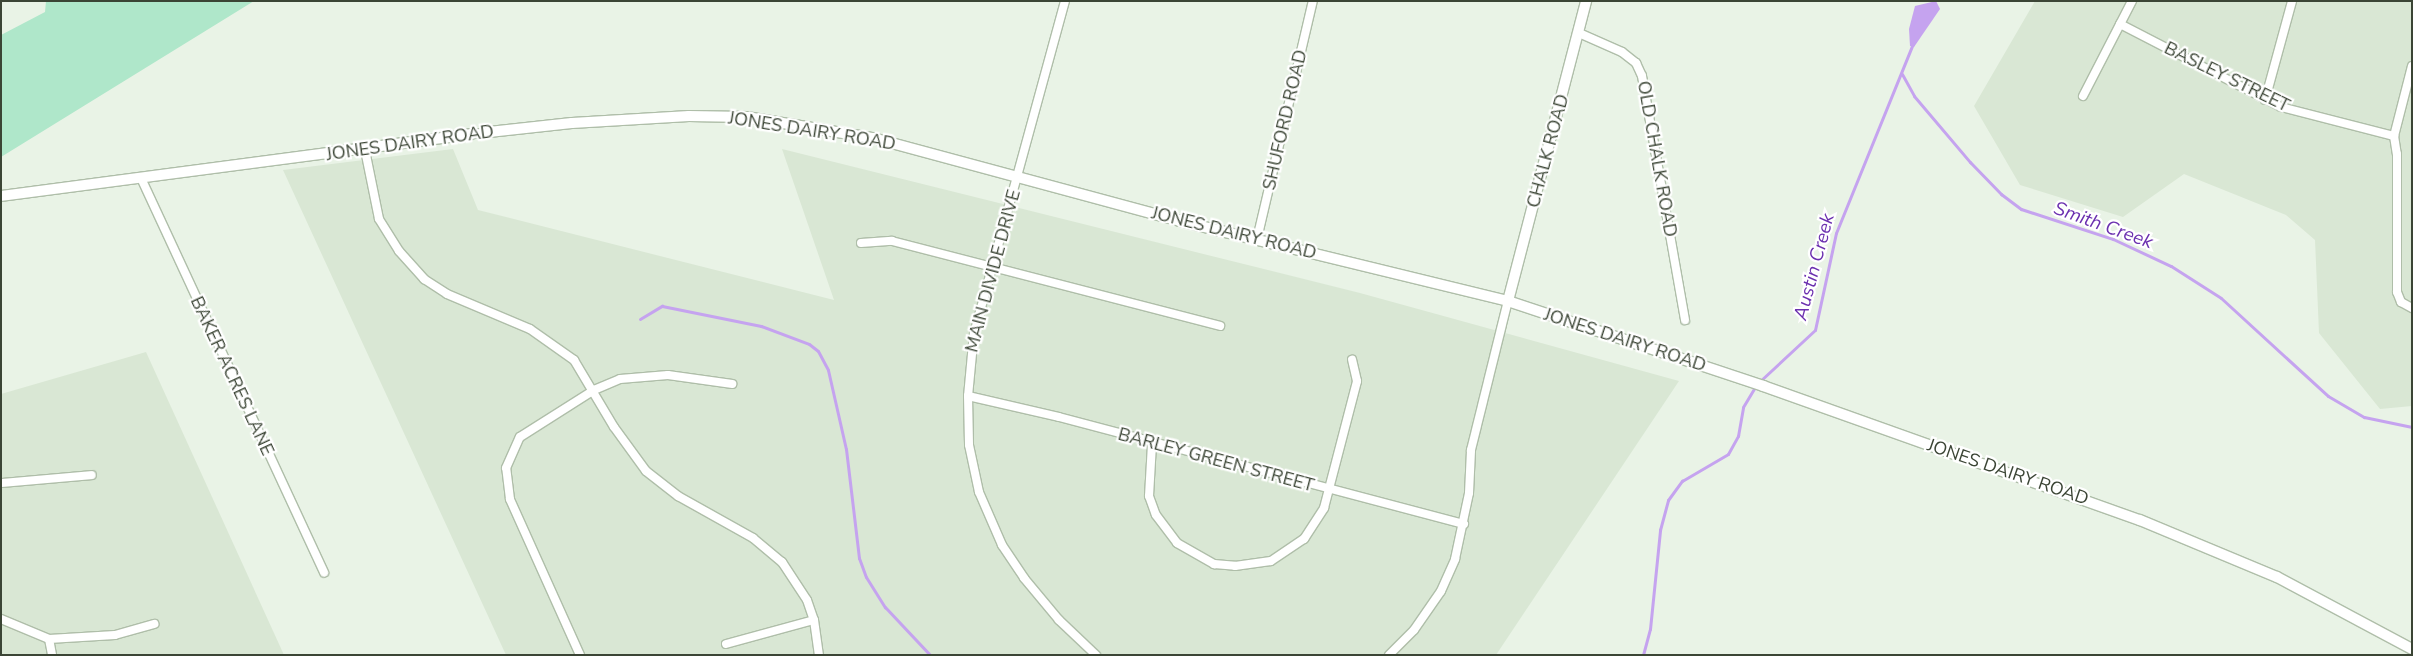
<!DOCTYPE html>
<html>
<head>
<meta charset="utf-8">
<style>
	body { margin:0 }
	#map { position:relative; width:2413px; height:656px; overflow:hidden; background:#e9f3e6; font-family:"Nunito Sans",sans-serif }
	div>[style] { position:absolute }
	.residential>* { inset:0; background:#d9e7d4 }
	.green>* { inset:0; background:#afe7ca }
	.water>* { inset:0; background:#c5a3ef }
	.stream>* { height:3px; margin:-1.5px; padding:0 1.5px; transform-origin:1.5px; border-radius:1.5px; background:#c5a3ef }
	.roads { filter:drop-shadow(1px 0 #afbea9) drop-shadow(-1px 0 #afbea9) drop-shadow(0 1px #afbea9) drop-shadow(0 -1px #afbea9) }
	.minor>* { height:8px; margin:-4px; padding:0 4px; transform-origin:4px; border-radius:4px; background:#fff }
	.tertiary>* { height:10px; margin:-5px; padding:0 5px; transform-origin:5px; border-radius:5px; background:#fff }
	span { translate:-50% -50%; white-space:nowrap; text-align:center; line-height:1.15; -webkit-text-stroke:4.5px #fff; paint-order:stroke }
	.street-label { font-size:18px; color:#3b4535 }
	.water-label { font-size:19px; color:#6b30af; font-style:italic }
	.frame { position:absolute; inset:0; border:2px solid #3b4535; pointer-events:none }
</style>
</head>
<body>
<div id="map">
	<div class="residential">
		<i style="clip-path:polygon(2035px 1px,2412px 1px,2412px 406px,2380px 409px,2319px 333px,2315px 240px,2286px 215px,2184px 174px,2123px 217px,2020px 185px,1974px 106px)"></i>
		<i style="clip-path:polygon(453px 149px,478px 210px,834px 300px,782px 149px,1360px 293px,1679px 381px,1496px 655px,506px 655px,283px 170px)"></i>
		<i style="clip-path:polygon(146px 352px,284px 655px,1px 655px,1px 394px)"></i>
	</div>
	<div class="green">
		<i style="clip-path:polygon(46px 1px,254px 1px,1px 157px,1px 35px,45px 12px)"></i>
	</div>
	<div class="water">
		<i style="clip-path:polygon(1936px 1px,1940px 9px,1914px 47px,1910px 46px,1909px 29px,1915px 6px)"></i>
	</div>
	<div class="stream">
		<i style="left:1902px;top:74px;width:25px;rotate:61deg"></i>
		<i style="left:1914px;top:96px;width:87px;rotate:49.7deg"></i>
		<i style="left:1970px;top:162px;width:45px;rotate:45.9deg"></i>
		<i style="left:2001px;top:194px;width:25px;rotate:37deg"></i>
		<i style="left:2021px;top:209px;width:97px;rotate:18.1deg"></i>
		<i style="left:2113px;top:239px;width:64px;rotate:25deg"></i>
		<i style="left:2171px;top:266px;width:59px;rotate:32.6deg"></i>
		<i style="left:2221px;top:298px;width:145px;rotate:42.5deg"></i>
		<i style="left:2328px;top:396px;width:42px;rotate:30.3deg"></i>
		<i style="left:2364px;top:417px;width:49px;rotate:11.8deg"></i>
		<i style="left:640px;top:319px;width:26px;rotate:-31deg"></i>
		<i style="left:662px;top:306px;width:101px;rotate:11.4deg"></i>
		<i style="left:761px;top:326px;width:51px;rotate:20.6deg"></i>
		<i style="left:809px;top:344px;width:11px;rotate:38deg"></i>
		<i style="left:818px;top:351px;width:21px;rotate:62deg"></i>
		<i style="left:828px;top:370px;width:81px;rotate:77.2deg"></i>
		<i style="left:846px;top:449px;width:110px;rotate:83.2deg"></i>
		<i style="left:859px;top:558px;width:20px;rotate:70deg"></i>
		<i style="left:866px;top:577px;width:36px;rotate:58deg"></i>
		<i style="left:885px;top:607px;width:66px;rotate:46.8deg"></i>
		<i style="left:1759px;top:382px;width:76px;rotate:-42.9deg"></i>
		<i style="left:1815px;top:330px;width:99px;rotate:-77.8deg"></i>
		<i style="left:1836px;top:233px;width:205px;rotate:-67.9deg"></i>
		<i style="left:1643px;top:655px;width:27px;rotate:-75deg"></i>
		<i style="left:1650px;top:629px;width:100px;rotate:-84.2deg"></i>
		<i style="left:1660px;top:530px;width:31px;rotate:-75deg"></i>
		<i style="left:1668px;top:500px;width:24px;rotate:-54deg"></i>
		<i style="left:1682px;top:481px;width:53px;rotate:-30.4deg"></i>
		<i style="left:1728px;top:454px;width:21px;rotate:-61deg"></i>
		<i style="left:1738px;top:436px;width:29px;rotate:-80deg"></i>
		<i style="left:1743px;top:407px;width:23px;rotate:-59deg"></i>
	</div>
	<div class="roads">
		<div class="minor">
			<i style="left:1065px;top:1px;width:344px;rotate:105.3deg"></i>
			<i style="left:974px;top:333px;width:63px;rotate:95.4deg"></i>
			<i style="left:968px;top:396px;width:49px;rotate:88.8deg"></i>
			<i style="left:969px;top:445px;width:48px;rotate:78deg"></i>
			<i style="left:979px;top:492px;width:58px;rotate:66.5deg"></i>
			<i style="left:1002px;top:545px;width:40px;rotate:56deg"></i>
			<i style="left:1024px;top:578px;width:55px;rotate:50.2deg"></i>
			<i style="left:1059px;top:620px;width:51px;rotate:43.4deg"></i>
			<i style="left:2120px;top:24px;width:181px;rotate:27.3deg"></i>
			<i style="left:2281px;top:107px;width:117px;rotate:14.4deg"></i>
			<i style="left:1579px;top:33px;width:47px;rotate:23.8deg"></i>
			<i style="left:1622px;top:52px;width:18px;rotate:38deg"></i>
			<i style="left:1636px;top:63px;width:14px;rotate:65deg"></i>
			<i style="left:1642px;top:76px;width:248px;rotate:80deg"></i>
			<i style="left:2412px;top:66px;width:72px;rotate:104.4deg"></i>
			<i style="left:2394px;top:136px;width:18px;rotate:81deg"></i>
			<i style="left:2397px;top:154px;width:138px;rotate:90deg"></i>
			<i style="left:2397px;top:292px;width:11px;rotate:68deg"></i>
			<i style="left:2401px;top:302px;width:13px;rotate:29deg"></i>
			<i style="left:2083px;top:96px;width:107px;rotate:-62.7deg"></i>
			<i style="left:2265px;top:100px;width:103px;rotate:-74.7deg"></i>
			<i style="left:471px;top:134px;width:18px;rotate:-6deg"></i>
			<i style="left:365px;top:150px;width:70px;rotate:78.5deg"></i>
			<i style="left:379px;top:219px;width:38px;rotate:58deg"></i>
			<i style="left:399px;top:251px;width:38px;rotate:48deg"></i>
			<i style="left:424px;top:279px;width:27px;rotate:33deg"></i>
			<i style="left:447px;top:294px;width:90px;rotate:22.9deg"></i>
			<i style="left:530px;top:329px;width:54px;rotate:35.2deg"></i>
			<i style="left:574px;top:360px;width:78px;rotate:59.2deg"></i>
			<i style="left:614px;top:427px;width:54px;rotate:54deg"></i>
			<i style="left:646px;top:471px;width:41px;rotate:38deg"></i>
			<i style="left:678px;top:496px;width:86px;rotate:29.2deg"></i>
			<i style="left:753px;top:538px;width:38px;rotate:40deg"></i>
			<i style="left:782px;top:562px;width:45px;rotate:56.7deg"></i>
			<i style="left:807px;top:600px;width:21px;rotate:71deg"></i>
			<i style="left:814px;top:620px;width:35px;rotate:82deg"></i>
			<i style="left:141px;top:178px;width:435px;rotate:65.1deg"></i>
			<i style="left:1257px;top:239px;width:244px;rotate:-76.8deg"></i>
			<i style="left:861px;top:243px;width:31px;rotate:-4deg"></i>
			<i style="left:892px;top:241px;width:339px;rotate:14.5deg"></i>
			<i style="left:968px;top:396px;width:93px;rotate:13deg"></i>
			<i style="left:1059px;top:417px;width:419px;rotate:14.8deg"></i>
			<i style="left:1152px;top:444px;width:52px;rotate:93.3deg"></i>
			<i style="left:1149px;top:496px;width:20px;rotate:70deg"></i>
			<i style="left:1156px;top:515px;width:35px;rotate:53deg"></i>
			<i style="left:1177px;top:543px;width:43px;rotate:29.6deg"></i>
			<i style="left:1214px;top:564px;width:21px;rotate:5deg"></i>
			<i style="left:1235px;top:566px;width:36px;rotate:-8deg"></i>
			<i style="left:1271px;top:561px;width:40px;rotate:-34deg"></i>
			<i style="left:1304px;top:539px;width:37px;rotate:-57deg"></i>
			<i style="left:1324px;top:508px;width:131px;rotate:-75.4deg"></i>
			<i style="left:1357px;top:381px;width:22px;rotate:-103deg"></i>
			<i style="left:1px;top:483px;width:91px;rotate:-5deg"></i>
			<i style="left:1px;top:619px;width:52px;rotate:22.6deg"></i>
			<i style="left:49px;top:639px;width:66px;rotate:-3.5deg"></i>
			<i style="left:115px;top:635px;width:41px;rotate:-15.8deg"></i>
			<i style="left:49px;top:639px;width:16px;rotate:79deg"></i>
			<i style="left:726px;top:644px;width:91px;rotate:-15.3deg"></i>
			<i style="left:580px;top:655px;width:171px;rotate:-114.2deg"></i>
			<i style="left:510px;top:499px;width:31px;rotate:-97deg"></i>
			<i style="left:506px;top:468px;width:34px;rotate:-66deg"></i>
			<i style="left:520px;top:437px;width:88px;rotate:-32.4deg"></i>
			<i style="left:594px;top:390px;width:28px;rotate:-23deg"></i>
			<i style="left:620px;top:379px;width:48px;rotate:-4.8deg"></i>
			<i style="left:668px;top:375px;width:65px;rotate:8deg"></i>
			<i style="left:1389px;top:655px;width:35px;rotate:-45deg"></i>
			<i style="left:1414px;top:630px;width:47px;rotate:-55.3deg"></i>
			<i style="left:1441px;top:591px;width:35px;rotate:-66deg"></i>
			<i style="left:1455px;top:559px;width:67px;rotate:-78deg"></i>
			<i style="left:1469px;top:493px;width:43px;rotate:-87.3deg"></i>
			<i style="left:1471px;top:450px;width:154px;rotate:-76.1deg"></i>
		</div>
		<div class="tertiary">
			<i style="left:489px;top:132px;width:83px;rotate:-6.2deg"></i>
			<i style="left:572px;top:123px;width:117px;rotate:-3.4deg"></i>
			<i style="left:689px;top:116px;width:58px;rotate:1deg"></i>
			<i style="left:747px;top:117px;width:128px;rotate:9.5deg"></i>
			<i style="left:873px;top:138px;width:318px;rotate:15.1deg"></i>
			<i style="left:1180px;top:221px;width:338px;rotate:13.7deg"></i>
			<i style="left:1508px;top:301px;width:269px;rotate:18.4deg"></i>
			<i style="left:1763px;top:386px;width:400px;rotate:19.6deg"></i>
			<i style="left:2140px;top:520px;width:148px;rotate:22.6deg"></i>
			<i style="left:2277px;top:577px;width:153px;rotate:28.1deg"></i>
			<i style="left:1px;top:196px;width:474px;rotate:-7.5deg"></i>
			<i style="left:1508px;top:301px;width:310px;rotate:-75.4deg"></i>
		</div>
	</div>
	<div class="street-label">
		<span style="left:2227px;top:77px;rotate:26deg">BASLEY STREET</span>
		<span style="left:1285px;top:120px;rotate:-77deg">SHUFORD ROAD</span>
		<span style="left:812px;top:131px;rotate:9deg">JONES DAIRY ROAD</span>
		<span style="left:410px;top:143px;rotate:-8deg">JONES DAIRY ROAD</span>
		<span style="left:1548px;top:151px;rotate:-75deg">CHALK ROAD</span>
		<span style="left:1657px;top:159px;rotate:80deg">OLD CHALK ROAD</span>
		<span style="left:1234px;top:233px;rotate:14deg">JONES DAIRY ROAD</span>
		<span style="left:993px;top:271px;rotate:-75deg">MAIN DIVIDE DRIVE</span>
		<span style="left:1625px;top:340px;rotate:18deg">JONES DAIRY ROAD</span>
		<span style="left:232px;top:376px;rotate:65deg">BAKER ACRES LANE</span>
		<span style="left:1216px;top:460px;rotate:15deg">BARLEY GREEN STREET</span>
		<span style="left:2008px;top:472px;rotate:19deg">JONES DAIRY ROAD</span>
	</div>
	<div class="water-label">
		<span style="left:2103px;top:226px;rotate:20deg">Smith Creek</span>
		<span style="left:1815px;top:267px;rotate:-75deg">Austin Creek</span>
	</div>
	<div class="frame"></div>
</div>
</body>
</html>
